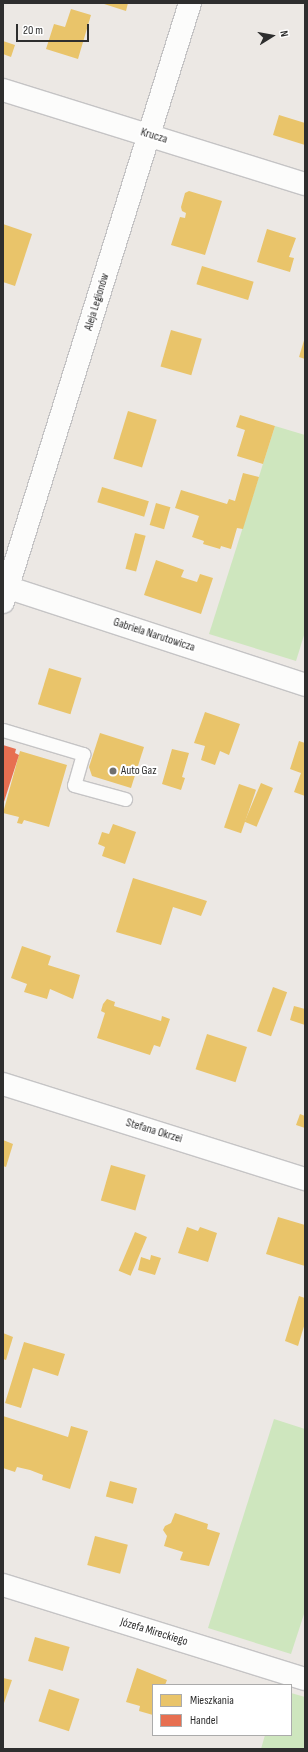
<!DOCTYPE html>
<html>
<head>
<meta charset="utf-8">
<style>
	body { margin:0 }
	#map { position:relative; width:308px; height:1752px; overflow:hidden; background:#ece8e4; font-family:"Sofia Sans Condensed",sans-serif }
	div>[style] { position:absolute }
	.green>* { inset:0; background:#cee6be }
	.homes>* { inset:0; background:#e9c46a; transform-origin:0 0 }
	.shops>* { inset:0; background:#e76f51 }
	.roads { filter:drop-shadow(1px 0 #c5c4c5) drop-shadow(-1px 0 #c5c4c5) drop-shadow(0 1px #c5c4c5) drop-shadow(0 -1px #c5c4c5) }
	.lane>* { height:13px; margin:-6.5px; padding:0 6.5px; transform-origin:6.5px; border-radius:6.5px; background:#fcfcfb }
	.street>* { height:22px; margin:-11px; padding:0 11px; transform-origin:11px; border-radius:11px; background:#fcfcfb }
	.secondary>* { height:22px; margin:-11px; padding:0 11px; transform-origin:11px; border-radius:11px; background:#fcfcfb }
	.dots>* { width:11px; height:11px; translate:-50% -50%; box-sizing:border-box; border:2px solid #fff; border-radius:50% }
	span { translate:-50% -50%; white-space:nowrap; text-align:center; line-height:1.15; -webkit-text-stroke:4px #fff; paint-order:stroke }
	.street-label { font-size:12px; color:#2e2e2e }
	.poi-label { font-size:12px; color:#2e2e2e }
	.left { translate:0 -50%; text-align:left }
	.frame { position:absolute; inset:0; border:4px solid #2e2e2e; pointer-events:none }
	.legend { position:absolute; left:152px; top:1684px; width:140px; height:52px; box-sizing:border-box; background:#fff; border:1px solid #ababab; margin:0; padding:5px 7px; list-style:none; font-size:12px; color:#2e2e2e }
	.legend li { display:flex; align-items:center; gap:8px; height:20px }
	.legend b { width:20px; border:1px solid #ababab }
	.north { position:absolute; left:252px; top:16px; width:40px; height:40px; -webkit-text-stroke:3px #fff; paint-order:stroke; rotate:79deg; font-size:11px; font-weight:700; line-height:16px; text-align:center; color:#2e2e2e }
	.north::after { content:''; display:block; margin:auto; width:14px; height:18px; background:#2e2e2e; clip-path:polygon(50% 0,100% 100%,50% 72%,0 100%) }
	.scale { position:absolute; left:16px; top:24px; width:73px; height:18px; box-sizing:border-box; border:2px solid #2e2e2e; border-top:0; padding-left:5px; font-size:12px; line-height:14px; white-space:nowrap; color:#2e2e2e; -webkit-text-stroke:3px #fff; paint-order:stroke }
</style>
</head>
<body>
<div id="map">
	<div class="green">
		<i style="clip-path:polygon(275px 426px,305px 435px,305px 632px,296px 661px,209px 634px)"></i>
		<i style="clip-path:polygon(274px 1419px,305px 1429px,305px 1611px,291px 1654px,208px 1628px)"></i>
		<i style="clip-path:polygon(291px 1693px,305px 1697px,305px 1749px,261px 1749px,265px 1735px,291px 1735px)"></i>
	</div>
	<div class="homes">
		<i style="clip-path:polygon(101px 3px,128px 3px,126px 11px)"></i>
		<i style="clip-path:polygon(71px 9px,91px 15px,78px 59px,46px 49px,54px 24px,65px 27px)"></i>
		<i style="clip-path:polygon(3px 41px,15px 45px,11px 57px,3px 54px)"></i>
		<i style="clip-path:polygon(279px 115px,305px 123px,305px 145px,273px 135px)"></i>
		<i style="clip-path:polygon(189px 191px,222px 201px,205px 255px,171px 245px,180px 217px,185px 218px,186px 213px,182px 211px,181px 207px,185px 193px)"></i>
		<i style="clip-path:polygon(3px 224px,32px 234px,15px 286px,3px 282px)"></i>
		<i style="clip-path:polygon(267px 229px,296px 238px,289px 257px,294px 258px,290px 272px,257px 262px)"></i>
		<i style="left:202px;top:266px;width:54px;height:19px;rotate:17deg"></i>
		<i style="left:171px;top:330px;width:32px;height:38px;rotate:16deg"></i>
		<i style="clip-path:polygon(305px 337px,305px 359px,299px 357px)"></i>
		<i style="left:128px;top:411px;width:30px;height:50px;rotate:17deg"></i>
		<i style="clip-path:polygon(240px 415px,275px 426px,263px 464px,237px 456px,245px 430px,236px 427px)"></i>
		<i style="clip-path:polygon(243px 473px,259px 477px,243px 529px,237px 528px,231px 549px,221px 546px,220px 549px,203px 544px,204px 541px,192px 537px,199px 516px,175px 508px,181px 490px,227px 504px,229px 499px,235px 501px)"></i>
		<i style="left:102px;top:487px;width:49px;height:16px;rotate:17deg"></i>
		<i style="left:156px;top:503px;width:15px;height:23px;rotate:16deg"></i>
		<i style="left:135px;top:533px;width:11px;height:37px;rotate:15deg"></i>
		<i style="clip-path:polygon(156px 560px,184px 570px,181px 577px,197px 582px,200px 574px,213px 578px,201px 614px,144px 595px)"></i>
		<i style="left:49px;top:668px;width:34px;height:38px;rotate:17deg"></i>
		<i style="clip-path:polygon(205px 712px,240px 724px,229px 755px,220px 751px,215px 765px,201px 760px,205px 746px,194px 743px)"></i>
		<i style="clip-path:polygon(100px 733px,144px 747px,131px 788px,92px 776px,89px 767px)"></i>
		<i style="clip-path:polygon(299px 741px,305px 743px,305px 796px,294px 792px,301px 773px,290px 769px)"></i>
		<i style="clip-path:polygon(172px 749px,189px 753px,182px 777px,185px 778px,181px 790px,162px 784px)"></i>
		<i style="clip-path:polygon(20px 751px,67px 765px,49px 827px,24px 820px,22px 824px,17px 823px,19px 817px,3px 813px)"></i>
		<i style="left:261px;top:783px;width:13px;height:42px;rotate:23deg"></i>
		<i style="left:239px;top:784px;width:18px;height:46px;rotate:19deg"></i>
		<i style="clip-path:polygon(113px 824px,136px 832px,125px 864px,102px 856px,105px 847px,98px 844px,102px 832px,109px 834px)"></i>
		<i style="clip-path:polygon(133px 878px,207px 901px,201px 916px,173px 907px,161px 945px,116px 932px)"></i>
		<i style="clip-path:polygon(22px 946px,51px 956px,48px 965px,80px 975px,73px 999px,50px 989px,47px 999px,24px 992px,27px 984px,11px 978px)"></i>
		<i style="left:273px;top:987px;width:15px;height:47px;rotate:20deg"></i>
		<i style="clip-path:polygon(107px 999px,115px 1002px,114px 1006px,161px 1021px,162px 1016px,170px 1019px,160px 1047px,154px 1045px,150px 1055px,97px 1038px,105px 1013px,101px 1011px,103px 1004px)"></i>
		<i style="clip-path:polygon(294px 1006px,305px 1009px,305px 1025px,290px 1020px)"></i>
		<i style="left:207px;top:1034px;width:42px;height:37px;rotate:18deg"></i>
		<i style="clip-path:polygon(300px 1114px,305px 1116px,305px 1128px,296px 1125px)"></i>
		<i style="clip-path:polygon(3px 1140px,13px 1144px,6px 1167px,3px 1166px)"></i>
		<i style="left:111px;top:1165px;width:36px;height:37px;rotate:16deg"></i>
		<i style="clip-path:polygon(278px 1217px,305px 1225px,305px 1266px,266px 1254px)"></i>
		<i style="clip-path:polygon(187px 1227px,198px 1231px,200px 1227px,217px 1233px,208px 1262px,178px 1253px)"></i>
		<i style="left:135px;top:1232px;width:13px;height:42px;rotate:23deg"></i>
		<i style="clip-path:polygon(151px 1255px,161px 1258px,155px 1275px,138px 1270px,141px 1257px,150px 1260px)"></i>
		<i style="clip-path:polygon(299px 1296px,305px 1298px,305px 1323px,298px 1346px,285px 1341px)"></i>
		<i style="clip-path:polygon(3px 1333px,13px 1337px,6px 1360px,3px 1359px)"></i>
		<i style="clip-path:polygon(24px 1342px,65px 1354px,58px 1376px,33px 1368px,21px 1408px,5px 1403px)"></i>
		<i style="clip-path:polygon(3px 1416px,68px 1437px,71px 1426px,88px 1431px,70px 1489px,42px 1480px,43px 1475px,30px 1470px,17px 1467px,15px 1472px,3px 1468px)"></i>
		<i style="left:110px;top:1481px;width:28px;height:16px;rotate:15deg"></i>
		<i style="clip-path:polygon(175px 1513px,208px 1524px,207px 1529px,220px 1533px,209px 1566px,180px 1560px,183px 1552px,164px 1546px,167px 1536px,163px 1530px,165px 1526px,171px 1523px)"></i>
		<i style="left:95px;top:1536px;width:34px;height:30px;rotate:15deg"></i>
		<i style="left:35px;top:1637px;width:36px;height:25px;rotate:16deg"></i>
		<i style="clip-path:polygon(137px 1668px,167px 1680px,165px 1685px,153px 1685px,153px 1715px,139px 1711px,140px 1706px,126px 1702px)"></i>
		<i style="clip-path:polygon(3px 1678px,12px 1680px,3px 1706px)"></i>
		<i style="left:49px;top:1689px;width:32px;height:34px;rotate:18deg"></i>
	</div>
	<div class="shops">
		<i style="clip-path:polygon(3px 745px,16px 749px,15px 753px,19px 755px,3px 805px)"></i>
	</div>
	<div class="roads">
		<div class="lane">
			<i style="left:3px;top:730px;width:84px;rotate:16.7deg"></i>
			<i style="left:83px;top:754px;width:32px;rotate:106deg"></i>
			<i style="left:74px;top:785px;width:53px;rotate:15.4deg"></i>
		</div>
		<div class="street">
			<i style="left:3px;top:90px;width:316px;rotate:17.3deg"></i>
			<i style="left:3px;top:586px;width:318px;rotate:18.1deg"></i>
			<i style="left:3px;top:1084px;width:317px;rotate:17.5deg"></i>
		</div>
		<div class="secondary">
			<i style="left:3px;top:602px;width:628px;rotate:-72.66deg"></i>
			<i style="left:3px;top:1585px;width:316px;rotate:17.3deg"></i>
		</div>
	</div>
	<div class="dots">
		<i style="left:113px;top:771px;background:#706f6e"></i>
	</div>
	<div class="street-label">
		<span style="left:154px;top:136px;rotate:17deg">Krucza</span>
		<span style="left:97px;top:302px;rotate:-73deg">Aleja Legionów</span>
		<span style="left:154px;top:635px;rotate:18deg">Gabriela Narutowicza</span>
		<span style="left:154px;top:1131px;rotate:17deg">Stefana Okrzei</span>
		<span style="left:154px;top:1632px;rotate:17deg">Józefa Mireckiego</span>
	</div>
	<div class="poi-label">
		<span class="left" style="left:121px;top:771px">Auto Gaz</span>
	</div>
	<div class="frame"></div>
	<ul class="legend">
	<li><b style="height:11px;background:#e9c46a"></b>Mieszkania</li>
	<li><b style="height:11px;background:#e76f51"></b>Handel</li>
	</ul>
	<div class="north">N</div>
	<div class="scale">20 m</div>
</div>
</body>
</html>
